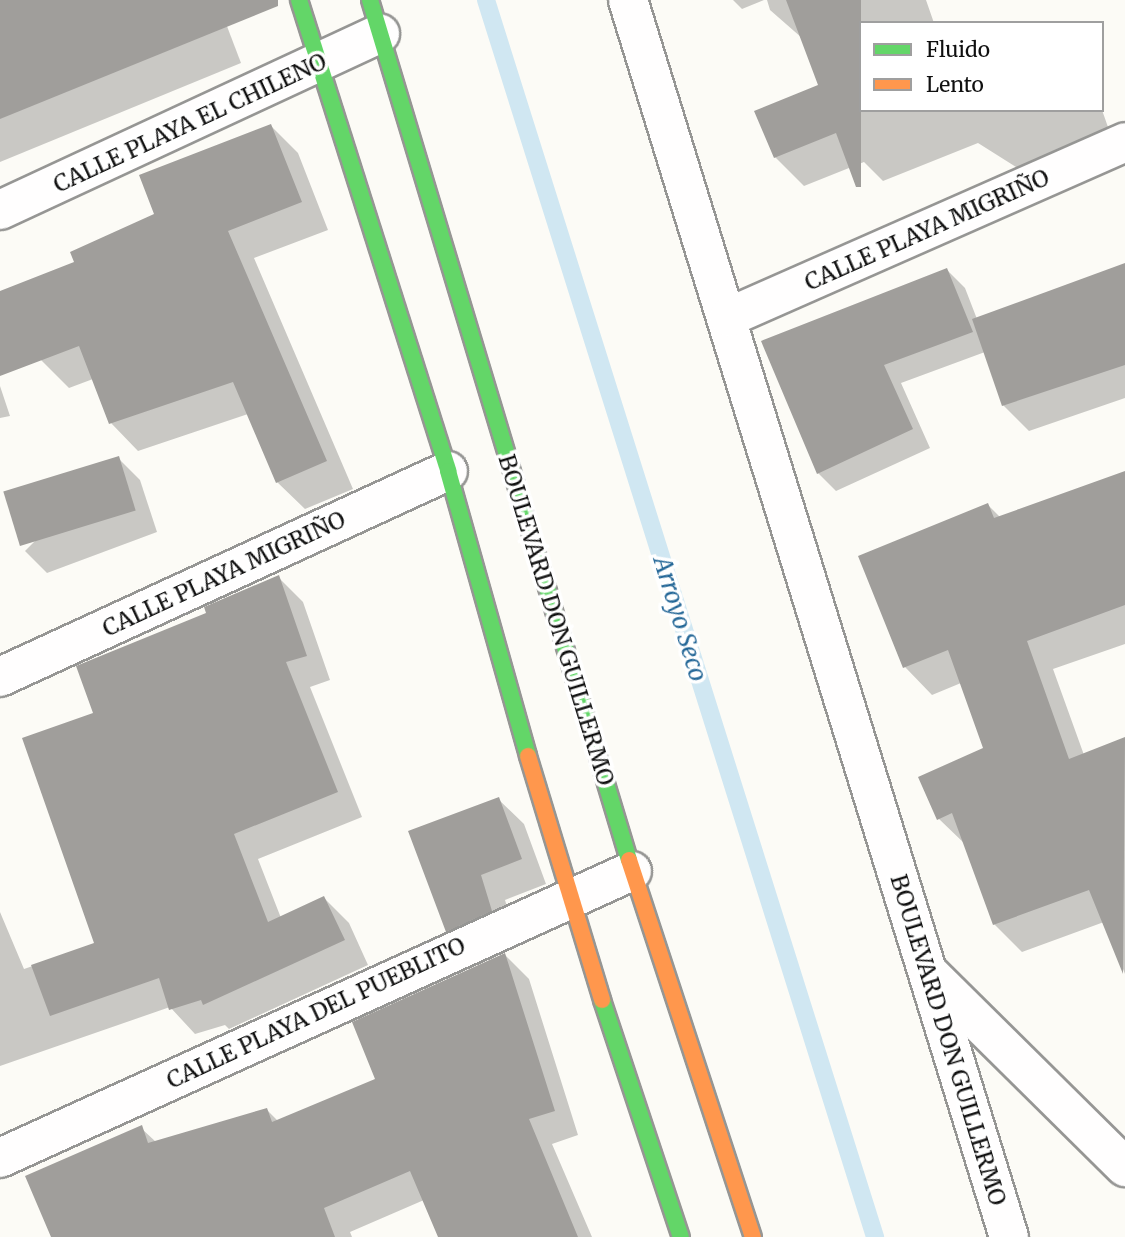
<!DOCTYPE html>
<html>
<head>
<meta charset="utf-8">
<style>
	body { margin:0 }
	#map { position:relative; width:1125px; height:1237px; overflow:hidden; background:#fcfbf6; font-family:Merriweather,serif }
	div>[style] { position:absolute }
	.shadow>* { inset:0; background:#0003 }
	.stream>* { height:18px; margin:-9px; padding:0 9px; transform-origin:9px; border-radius:9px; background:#d0e7f2 }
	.building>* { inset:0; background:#a09e9b; transform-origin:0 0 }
	.roads { filter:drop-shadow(2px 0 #969694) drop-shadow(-2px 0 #969694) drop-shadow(0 2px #969694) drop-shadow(0 -2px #969694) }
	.street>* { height:38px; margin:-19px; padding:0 19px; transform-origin:19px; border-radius:19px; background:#fffefe }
	.fast>* { height:16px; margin:-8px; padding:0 8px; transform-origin:8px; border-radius:8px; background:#63d668 }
	.slow>* { height:16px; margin:-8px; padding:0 8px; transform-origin:8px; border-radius:8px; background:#ff974d }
	span { translate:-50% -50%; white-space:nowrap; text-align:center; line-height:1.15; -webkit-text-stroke:7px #fff; paint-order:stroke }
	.street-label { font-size:23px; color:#101010 }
	.water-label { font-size:24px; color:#246797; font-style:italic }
	.legend { position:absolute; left:859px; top:21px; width:245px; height:91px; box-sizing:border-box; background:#fff; border:2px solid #9f9f9f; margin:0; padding:9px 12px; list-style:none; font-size:21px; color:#101010 }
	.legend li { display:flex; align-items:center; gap:14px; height:35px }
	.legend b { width:35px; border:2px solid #9f9f9f }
</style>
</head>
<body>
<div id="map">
	<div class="shadow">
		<i style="clip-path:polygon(0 0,217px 0,241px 63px,0 162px)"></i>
		<i style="clip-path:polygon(733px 0,764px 0,742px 9px)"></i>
		<i style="clip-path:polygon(767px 0,926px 0,934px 23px,861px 23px,861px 110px,1102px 110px,1115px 147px,1027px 174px,978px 143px,883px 181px,864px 162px,804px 186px,775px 157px,820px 86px,802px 38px,770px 10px)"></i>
		<i style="clip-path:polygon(271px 126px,298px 153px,328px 230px,254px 258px,353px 489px,305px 509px,277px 482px,248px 414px,138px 451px,111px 423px,93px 379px,69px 388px,41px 360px,13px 288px,77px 263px,156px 215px)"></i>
		<i style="clip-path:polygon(1125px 265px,1125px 398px,1029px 431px,1003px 405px,985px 352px,901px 383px,930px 448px,836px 491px,818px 473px,764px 342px,947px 270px,965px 288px,977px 319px)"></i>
		<i style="clip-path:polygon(0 386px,10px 416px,0 418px)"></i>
		<i style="clip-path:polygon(118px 458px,140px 480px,157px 532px,47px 573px,25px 551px)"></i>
		<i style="clip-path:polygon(1125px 472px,1125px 644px,1053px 669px,1084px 755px,1125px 739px,1125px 974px,1104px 922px,1022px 952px,994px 924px,966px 845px,939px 819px,985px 749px,961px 683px,932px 695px,905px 667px,988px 505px,1000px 517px)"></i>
		<i style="clip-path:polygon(278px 577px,303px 602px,330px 680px,310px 687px,362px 817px,258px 859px,281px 918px,324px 898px,349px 923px,368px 965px,229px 1029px,225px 1025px,195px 1034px,170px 1007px,0 1066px,0 912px,24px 969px,97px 944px,95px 714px,209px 614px)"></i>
		<i style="clip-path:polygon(498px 799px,524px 824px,546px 884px,505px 900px,516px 936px,472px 956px,447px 931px)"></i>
		<i style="clip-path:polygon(505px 955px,529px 979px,578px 1135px,552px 1144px,592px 1237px,440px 1237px,424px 1200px,350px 1232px,352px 1237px,53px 1237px,141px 1128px,156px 1142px,267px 1110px,278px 1121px,378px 1080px)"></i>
	</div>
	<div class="stream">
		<i style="left:486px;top:0;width:1297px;rotate:72.54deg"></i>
	</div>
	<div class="building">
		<i style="clip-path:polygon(0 0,278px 0,278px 6px,0 119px)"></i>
		<i style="clip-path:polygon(786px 0,861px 0,861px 187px,856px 187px,836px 133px,774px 158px,754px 111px,818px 85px)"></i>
		<i style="clip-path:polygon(271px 124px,302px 202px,228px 231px,327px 461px,276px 483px,233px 382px,109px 424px,79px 346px,0 376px,0 291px,74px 262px,70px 252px,154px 214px,139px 175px)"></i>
		<i style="clip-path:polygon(1125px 263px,1125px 365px,1002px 406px,972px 319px)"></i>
		<i style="clip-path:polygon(947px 268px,973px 332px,884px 365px,913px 429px,817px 474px,761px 341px)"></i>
		<i style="left:119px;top:456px;width:57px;height:121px;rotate:73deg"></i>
		<i style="clip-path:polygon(1125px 471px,1125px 605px,1027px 641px,1069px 759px,1125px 737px,1123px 974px,1089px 890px,993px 925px,952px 813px,937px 820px,918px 777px,983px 748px,948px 650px,903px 668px,858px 556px,988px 503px,994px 518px)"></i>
		<i style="clip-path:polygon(279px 575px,307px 656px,286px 662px,338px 792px,234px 834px,268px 922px,324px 896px,345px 940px,203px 1005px,201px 1000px,169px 1010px,159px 978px,50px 1016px,31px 965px,94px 943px,22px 738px,93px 713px,76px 666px,206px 613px,204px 607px)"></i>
		<i style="clip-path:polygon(499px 797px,522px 859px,481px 875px,492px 911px,446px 932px,408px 831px)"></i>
		<i style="clip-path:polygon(505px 953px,555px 1111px,529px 1119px,578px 1237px,438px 1237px,410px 1171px,324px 1208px,335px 1237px,51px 1237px,25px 1176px,142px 1125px,148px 1143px,267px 1108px,272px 1122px,375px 1079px,352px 1022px)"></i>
	</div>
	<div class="roads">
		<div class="street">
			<i style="left:628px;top:0;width:1294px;rotate:72.88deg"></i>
			<i style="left:0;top:210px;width:419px;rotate:-24.9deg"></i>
			<i style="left:729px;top:317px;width:433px;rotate:-23.8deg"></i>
			<i style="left:0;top:677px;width:493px;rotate:-24.7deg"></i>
			<i style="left:929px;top:973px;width:276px;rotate:44.7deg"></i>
			<i style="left:0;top:1158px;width:694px;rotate:-24.42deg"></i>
		</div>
		<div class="fast">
			<i style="left:299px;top:0;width:494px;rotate:72.4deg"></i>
			<i style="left:448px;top:471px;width:296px;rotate:74.3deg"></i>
			<i style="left:370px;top:0;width:898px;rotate:73.24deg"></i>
			<i style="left:602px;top:1000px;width:250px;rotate:71.6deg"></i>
		</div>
		<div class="slow">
			<i style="left:528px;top:756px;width:255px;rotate:73.1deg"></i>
			<i style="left:629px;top:860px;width:397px;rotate:71.8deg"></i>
		</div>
	</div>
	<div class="street-label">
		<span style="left:190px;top:123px;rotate:-25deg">CALLE PLAYA EL CHILENO</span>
		<span style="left:927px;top:230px;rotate:-24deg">CALLE PLAYA MIGRIÑO</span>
		<span style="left:224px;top:574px;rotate:-25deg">CALLE PLAYA MIGRIÑO</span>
		<span style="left:556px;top:620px;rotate:73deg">BOULEVARD DON GUILLERMO</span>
		<span style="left:316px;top:1013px;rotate:-25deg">CALLE PLAYA DEL PUEBLITO</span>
		<span style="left:948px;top:1040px;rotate:73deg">BOULEVARD DON GUILLERMO</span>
	</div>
	<div class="water-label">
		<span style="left:680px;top:619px;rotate:73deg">Arroyo Seco</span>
	</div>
	<ul class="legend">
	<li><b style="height:9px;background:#63d668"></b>Fluido</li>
	<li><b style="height:9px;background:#ff974d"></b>Lento</li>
	</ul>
</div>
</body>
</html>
